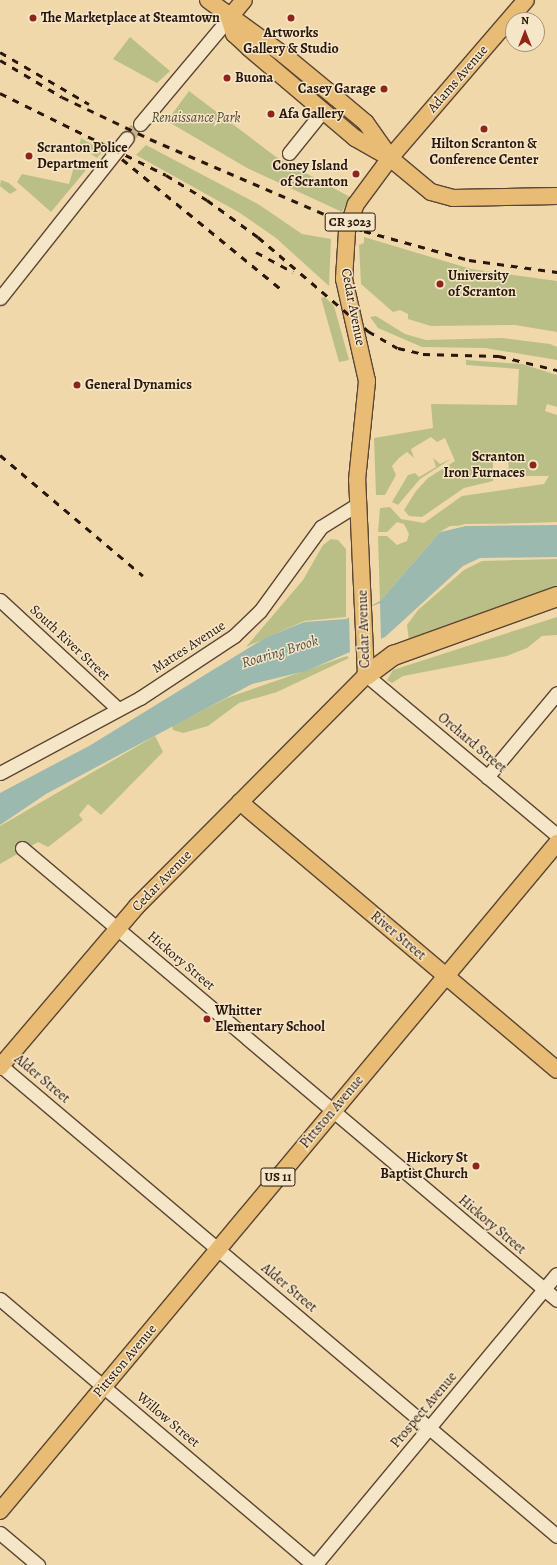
<!DOCTYPE html>
<html>
<head>
<meta charset="utf-8">
<style>
	body { margin:0 }
	#map { position:relative; width:557px; height:1565px; overflow:hidden; background:#f1d8aa; font-family:Alegreya,serif }
	div>[style] { position:absolute }
	.green>* { inset:0; background:#babf88 }
	.water>* { inset:0; background:#9cb9af }
	.pier>* { inset:0; background:#f1d8aa }
	.minor-tunnel>* { height:13px; margin-top:-6.5px; transform-origin:0; background:repeating-linear-gradient(90deg,#c9b18a 0 13px,transparent 0 19px) }
	.roads { filter:drop-shadow(1px 0 #5b4634) drop-shadow(-1px 0 #5b4634) drop-shadow(0 1px #5b4634) drop-shadow(0 -1px #5b4634) }
	.minor>* { height:13px; margin:-6.5px; padding:0 6.5px; transform-origin:6.5px; border-radius:6.5px; background:#f6e6c8 }
	.major>* { height:16px; margin:-8px; padding:0 8px; transform-origin:8px; border-radius:8px; background:#e8bc75 }
	.highway>* { height:19px; margin:-9.5px; padding:0 9.5px; transform-origin:9.5px; border-radius:9.5px; background:#e8bc75 }
	.rail>* { height:3px; margin-top:-1.5px; transform-origin:0; background:repeating-linear-gradient(90deg,#29160c 0 7px,transparent 0 14px) }
	.dots>* { width:11px; height:11px; translate:-50% -50%; box-sizing:border-box; border:2px solid #f6e6c8; border-radius:50% }
	span { translate:-50% -50%; white-space:nowrap; text-align:center; line-height:1.15; -webkit-text-stroke:3px #f6e6c8; paint-order:stroke }
	.shield-label span { padding:1px 3px; background:#f6e6c8; border:1px solid; border-radius:3px; -webkit-text-stroke-width:0 }
	.shield-label { font-size:13px; color:#29160c; font-weight:700 }
	.poi-label { font-size:14px; color:#29160c; font-weight:700 }
	.left { translate:0 -50%; text-align:left }
	.right { translate:-100% -50%; text-align:right }
	.street-label { font-size:14px; color:#29160c }
	.park-label { font-size:14px; color:#544931; font-style:italic }
	.water-label { font-size:15px; color:#514f45; font-style:italic }
	.north { position:absolute; left:505px; top:12px; width:40px; height:40px; box-sizing:border-box; background:#f6e6c8; border:1px solid #a4937d; border-radius:50%; rotate:0deg; font-size:11px; font-weight:700; line-height:16px; text-align:center; color:#29160c }
	.north::after { content:''; display:block; margin:auto; width:14px; height:18px; background:#8f2418; clip-path:polygon(50% 0,100% 100%,50% 72%,0 100%) }
</style>
</head>
<body>
<div id="map">
	<div class="green">
		<i style="clip-path:polygon(130px 37px,170px 71px,157px 83px,113px 59px)"></i>
		<i style="clip-path:polygon(189px 91px,276px 157px,350px 197px,342px 212px,247px 168px,167px 121px)"></i>
		<i style="clip-path:polygon(81px 138px,103px 151px,97px 158px,79px 146px)"></i>
		<i style="clip-path:polygon(146px 145px,258px 204px,302px 234px,331px 239px,329px 286px,276px 238px,240px 213px,136px 155px)"></i>
		<i style="clip-path:polygon(76px 160px,86px 170px,51px 212px,17px 182px,22px 174px,69px 184px)"></i>
		<i style="clip-path:polygon(1px 180px,9px 183px,17px 190px,10px 194px,0 186px)"></i>
		<i style="clip-path:polygon(364px 237px,471px 269px,557px 281px,557px 332px,515px 325px,431px 326px,408px 319px,408px 314px,400px 310px,393px 312px,361px 284px,359px 245px,364px 243px)"></i>
		<i style="clip-path:polygon(325px 297px,334px 306px,349px 360px,339px 362px,321px 298px)"></i>
		<i style="clip-path:polygon(376px 316px,405px 334px,426px 340px,503px 338px,550px 344px,557px 347px,557px 360px,485px 348px,422px 347px,378px 328px,370px 317px)"></i>
		<i style="clip-path:polygon(466px 360px,522px 364px,557px 375px,557px 407px,547px 404px,545px 411px,557px 415px,557px 522px,450px 526px,440px 532px,380px 601px,378px 536px,387px 536px,397px 545px,407px 541px,409px 534px,404px 524px,397px 522px,387px 532px,378px 532px,380px 508px,390px 507px,401px 519px,424px 523px,462px 496px,544px 484px,549px 476px,509px 476px,508px 453px,499px 453px,493px 456px,493px 481px,464px 488px,422px 517px,409px 516px,404px 510px,416px 491px,428px 478px,455px 461px,445px 438px,437px 442px,431px 437px,411px 449px,414px 458px,407px 452px,399px 458px,392px 466px,396px 475px,385px 495px,376px 495px,374px 438px,433px 428px,431px 404px,517px 405px,519px 369px,466px 365px)"></i>
		<i style="clip-path:polygon(433px 458px,440px 464px,451px 459px,420px 479px,398px 505px,392px 502px,408px 475px,415px 473px,419px 477px,436px 467px)"></i>
		<i style="clip-path:polygon(331px 539px,338px 540px,346px 549px,346px 617px,304px 621px,246px 647px,303px 580px,323px 545px)"></i>
		<i style="clip-path:polygon(557px 559px,557px 586px,409px 641px,407px 625px,418px 610px,464px 570px,482px 561px)"></i>
		<i style="clip-path:polygon(557px 617px,557px 635px,542px 636px,527px 648px,507px 656px,403px 676px,392px 683px,387px 680px,393px 670px)"></i>
		<i style="clip-path:polygon(347px 656px,349px 658px,277px 692px,239px 703px,208px 726px,183px 733px,173px 730px,172px 726px,227px 698px)"></i>
		<i style="clip-path:polygon(155px 736px,163px 752px,101px 815px,88px 804px,79px 815px,83px 820px,48px 847px,38px 842px,0 864px,0 826px)"></i>
	</div>
	<div class="water">
		<i style="clip-path:polygon(557px 525px,557px 557px,480px 558px,463px 566px,385px 637px,306px 671px,252px 684px,46px 794px,0 825px,0 793px,89px 746px,265px 638px,304px 622px,346px 619px,380px 601px,440px 532px,465px 526px)"></i>
	</div>
	<div class="pier">
		<i style="clip-path:polygon(557px 523px,465px 526px,440px 532px,465px 524px)"></i>
		<i style="clip-path:polygon(380px 603px,381px 640px,350px 654px,349px 615px)"></i>
	</div>
	<div class="minor-tunnel">
		<i style="left:127px;top:138px;width:19px;rotate:-47deg"></i>
	</div>
	<div class="roads">
		<div class="minor">
			<i style="left:140px;top:124px;width:138px;rotate:-50deg"></i>
			<i style="left:289px;top:153px;width:53px;rotate:-51.2deg"></i>
			<i style="left:0;top:298px;width:204px;rotate:-51.6deg"></i>
			<i style="left:0;top:600px;width:161px;rotate:42.7deg"></i>
			<i style="left:366px;top:675px;width:249px;rotate:40deg"></i>
			<i style="left:0;top:773px;width:159px;rotate:-28.2deg"></i>
			<i style="left:140px;top:698px;width:113px;rotate:-33.4deg"></i>
			<i style="left:234px;top:636px;width:36px;rotate:-44deg"></i>
			<i style="left:260px;top:611px;width:104px;rotate:-54deg"></i>
			<i style="left:321px;top:527px;width:44px;rotate:-31.9deg"></i>
			<i style="left:487px;top:777px;width:109px;rotate:-50.2deg"></i>
			<i style="left:22px;top:848px;width:700px;rotate:40.19deg"></i>
			<i style="left:0;top:1065px;width:729px;rotate:40.22deg"></i>
			<i style="left:0;top:1299px;width:412px;rotate:40.3deg"></i>
			<i style="left:0;top:1533px;width:50px;rotate:40.1deg"></i>
			<i style="left:315px;top:1565px;width:378px;rotate:-50.3deg"></i>
		</div>
		<div class="major">
			<i style="left:208px;top:0;width:94px;rotate:35.9deg"></i>
			<i style="left:284px;top:55px;width:66px;rotate:39.5deg"></i>
			<i style="left:335px;top:97px;width:40px;rotate:40deg"></i>
			<i style="left:366px;top:123px;width:39px;rotate:55deg"></i>
			<i style="left:229px;top:18px;width:17px;rotate:73deg"></i>
			<i style="left:234px;top:34px;width:22px;rotate:43deg"></i>
			<i style="left:250px;top:49px;width:138px;rotate:40.3deg"></i>
			<i style="left:355px;top:138px;width:40px;rotate:29.7deg"></i>
			<i style="left:390px;top:158px;width:53px;rotate:39.7deg"></i>
			<i style="left:431px;top:192px;width:23px;rotate:15deg"></i>
			<i style="left:453px;top:198px;width:104px;rotate:-1.1deg"></i>
			<i style="left:229px;top:18px;width:23px;rotate:-50deg"></i>
			<i style="left:240px;top:802px;width:415px;rotate:40.2deg"></i>
			<i style="left:0;top:1067px;width:210px;rotate:-49.6deg"></i>
			<i style="left:136px;top:907px;width:327px;rotate:-45.2deg"></i>
			<i style="left:366px;top:675px;width:195px;rotate:-92.6deg"></i>
			<i style="left:357px;top:480px;width:100px;rotate:-84.2deg"></i>
			<i style="left:367px;top:381px;width:105px;rotate:-102.7deg"></i>
			<i style="left:344px;top:279px;width:48px;rotate:-86.4deg"></i>
			<i style="left:347px;top:231px;width:28px;rotate:-72deg"></i>
			<i style="left:356px;top:204px;width:57px;rotate:-53.5deg"></i>
			<i style="left:390px;top:158px;width:208px;rotate:-49.3deg"></i>
			<i style="left:0;top:1511px;width:870px;rotate:-50.18deg"></i>
		</div>
		<div class="highway">
			<i style="left:366px;top:675px;width:34px;rotate:-37deg"></i>
			<i style="left:393px;top:655px;width:174px;rotate:-19.8deg"></i>
		</div>
	</div>
	<div class="rail">
		<i style="left:0;top:52px;width:103px;rotate:30.3deg"></i>
		<i style="left:0;top:60px;width:72px;rotate:30.8deg"></i>
		<i style="left:62px;top:97px;width:98px;rotate:25.5deg"></i>
		<i style="left:150px;top:139px;width:233px;rotate:23.3deg"></i>
		<i style="left:364px;top:231px;width:109px;rotate:15.4deg"></i>
		<i style="left:469px;top:260px;width:89px;rotate:7.8deg"></i>
		<i style="left:0;top:93px;width:185px;rotate:26.3deg"></i>
		<i style="left:166px;top:175px;width:48px;rotate:31.4deg"></i>
		<i style="left:207px;top:200px;width:63px;rotate:36deg"></i>
		<i style="left:258px;top:237px;width:145px;rotate:40.5deg"></i>
		<i style="left:368px;top:331px;width:34px;rotate:30deg"></i>
		<i style="left:398px;top:348px;width:26px;rotate:13deg"></i>
		<i style="left:423px;top:354px;width:76px;rotate:1.5deg"></i>
		<i style="left:499px;top:356px;width:60px;rotate:13.6deg"></i>
		<i style="left:122px;top:159px;width:208px;rotate:39.3deg"></i>
		<i style="left:256px;top:252px;width:42px;rotate:28.4deg"></i>
		<i style="left:0;top:455px;width:187px;rotate:40.2deg"></i>
	</div>
	<div class="dots">
		<i style="left:33px;top:18px;background:#8f2418"></i>
		<i style="left:291px;top:18px;background:#8f2418"></i>
		<i style="left:227px;top:78px;background:#8f2418"></i>
		<i style="left:384px;top:89px;background:#8f2418"></i>
		<i style="left:271px;top:114px;background:#8f2418"></i>
		<i style="left:484px;top:129px;background:#8f2418"></i>
		<i style="left:29px;top:156px;background:#8f2418"></i>
		<i style="left:356px;top:174px;background:#8f2418"></i>
		<i style="left:440px;top:284px;background:#8f2418"></i>
		<i style="left:77px;top:385px;background:#8f2418"></i>
		<i style="left:533px;top:465px;background:#8f2418"></i>
		<i style="left:207px;top:1019px;background:#8f2418"></i>
		<i style="left:476px;top:1166px;background:#8f2418"></i>
	</div>
	<div class="shield-label">
		<span style="left:350px;top:222px">CR 3023</span>
		<span style="left:278px;top:1177px">US 11</span>
	</div>
	<div class="poi-label">
		<span class="left" style="left:41px;top:18px">The Marketplace at Steamtown</span>
		<span style="left:291px;top:41px">Artworks<br>Gallery &amp; Studio</span>
		<span class="left" style="left:235px;top:78px">Buona</span>
		<span class="right" style="left:376px;top:89px">Casey Garage</span>
		<span class="left" style="left:279px;top:114px">Afa Gallery</span>
		<span style="left:484px;top:152px">Hilton Scranton &amp;<br>Conference Center</span>
		<span class="left" style="left:37px;top:156px">Scranton Police<br>Department</span>
		<span class="right" style="left:348px;top:174px">Coney Island<br>of Scranton</span>
		<span class="left" style="left:448px;top:284px">University<br>of Scranton</span>
		<span class="left" style="left:85px;top:385px">General Dynamics</span>
		<span class="right" style="left:525px;top:465px">Scranton<br>Iron Furnaces</span>
		<span class="left" style="left:215px;top:1019px">Whitter<br>Elementary School</span>
		<span class="right" style="left:468px;top:1166px">Hickory St<br>Baptist Church</span>
	</div>
	<div class="street-label">
		<span style="left:458px;top:79px;rotate:-49deg">Adams Avenue</span>
		<span style="left:353px;top:307px;rotate:79deg">Cedar Avenue</span>
		<span style="left:364px;top:629px;rotate:-92deg">Cedar Avenue</span>
		<span style="left:70px;top:643px;rotate:43deg">South River Street</span>
		<span style="left:189px;top:647px;rotate:-33deg">Mattes Avenue</span>
		<span style="left:472px;top:743px;rotate:40deg">Orchard Street</span>
		<span style="left:162px;top:881px;rotate:-46deg">Cedar Avenue</span>
		<span style="left:398px;top:936px;rotate:40deg">River Street</span>
		<span style="left:181px;top:961px;rotate:40deg">Hickory Street</span>
		<span style="left:42px;top:1079px;rotate:40deg">Alder Street</span>
		<span style="left:332px;top:1112px;rotate:-50deg">Pittston Avenue</span>
		<span style="left:492px;top:1225px;rotate:40deg">Hickory Street</span>
		<span style="left:289px;top:1288px;rotate:40deg">Alder Street</span>
		<span style="left:125px;top:1361px;rotate:-50deg">Pittston Avenue</span>
		<span style="left:424px;top:1410px;rotate:-50deg">Prospect Avenue</span>
		<span style="left:168px;top:1420px;rotate:40deg">Willow Street</span>
	</div>
	<div class="park-label">
		<span style="left:196px;top:118px">Renaissance Park</span>
	</div>
	<div class="water-label">
		<span style="left:280px;top:652px;rotate:-17deg">Roaring Brook</span>
	</div>
	<div class="north">N</div>
</div>
</body>
</html>
